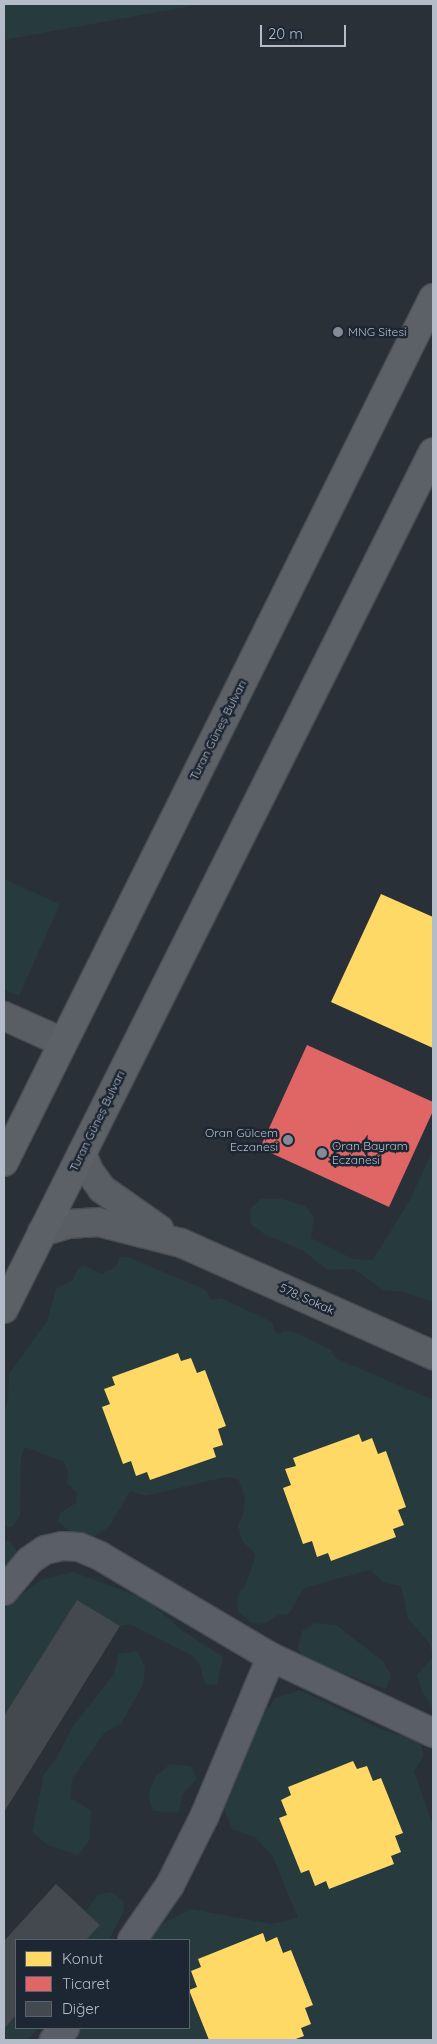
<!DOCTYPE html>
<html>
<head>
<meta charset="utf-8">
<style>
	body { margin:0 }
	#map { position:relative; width:437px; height:2044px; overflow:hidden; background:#2a3038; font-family:Quicksand,sans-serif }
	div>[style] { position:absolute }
	.green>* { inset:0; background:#273a3e }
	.homes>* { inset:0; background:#ffd966 }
	.shops>* { inset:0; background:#e06666 }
	.building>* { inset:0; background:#444950 }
	.roads { filter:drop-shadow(1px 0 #484c53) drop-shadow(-1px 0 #484c53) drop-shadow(0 1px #484c53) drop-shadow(0 -1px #484c53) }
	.street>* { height:28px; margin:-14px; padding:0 14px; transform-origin:14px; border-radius:14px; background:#5a5e66 }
	.secondary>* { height:28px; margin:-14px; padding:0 14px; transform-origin:14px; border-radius:14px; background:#595d64 }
	.primary>* { height:28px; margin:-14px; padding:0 14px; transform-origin:14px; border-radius:14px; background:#5c6168 }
	.dots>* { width:14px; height:14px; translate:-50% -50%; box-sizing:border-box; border:2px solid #1d2633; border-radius:50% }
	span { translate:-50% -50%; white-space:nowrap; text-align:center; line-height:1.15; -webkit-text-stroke:5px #1d2633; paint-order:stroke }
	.poi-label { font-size:12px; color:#b4bcc9 }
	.left { translate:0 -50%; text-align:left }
	.right { translate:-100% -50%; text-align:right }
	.street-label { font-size:12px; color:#b4bcc9 }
	.frame { position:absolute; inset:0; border:5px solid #b4bcc9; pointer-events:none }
	.legend { position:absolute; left:15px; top:1939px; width:175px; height:90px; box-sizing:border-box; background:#1d2633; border:1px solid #59626f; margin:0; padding:6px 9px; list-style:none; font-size:15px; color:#b4bcc9 }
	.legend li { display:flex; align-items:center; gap:10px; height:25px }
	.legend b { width:25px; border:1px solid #59626f }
	.scale { position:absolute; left:260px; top:25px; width:86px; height:22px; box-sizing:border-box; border:2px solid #b4bcc9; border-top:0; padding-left:6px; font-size:15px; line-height:18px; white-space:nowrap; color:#b4bcc9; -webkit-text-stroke:4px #1d2633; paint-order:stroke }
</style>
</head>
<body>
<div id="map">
	<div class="green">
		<i style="clip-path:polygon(4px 4px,202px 4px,4px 40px)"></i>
		<i style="clip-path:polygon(4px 879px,60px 904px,19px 996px,4px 989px)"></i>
		<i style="clip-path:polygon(433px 1150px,433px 1302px,403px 1292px,383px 1290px,354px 1269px,327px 1270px,304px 1251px,264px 1234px,251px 1224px,250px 1209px,261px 1199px,282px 1199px,305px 1206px,314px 1217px,311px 1238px,353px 1259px,373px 1260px,411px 1198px)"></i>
		<i style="clip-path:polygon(120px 1257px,128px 1257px,206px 1290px,211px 1300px,221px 1298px,272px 1322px,274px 1330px,279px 1334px,284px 1331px,294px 1332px,331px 1350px,335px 1358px,433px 1400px,433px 1709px,422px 1691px,417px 1675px,433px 1657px,430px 1644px,408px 1618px,401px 1586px,385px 1583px,370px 1570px,304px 1588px,289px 1614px,278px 1615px,264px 1624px,251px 1623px,238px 1611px,237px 1597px,246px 1584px,256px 1554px,242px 1541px,238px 1525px,243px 1516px,245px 1497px,238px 1479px,225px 1477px,146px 1496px,130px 1491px,109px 1527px,93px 1537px,68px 1530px,58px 1522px,60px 1513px,76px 1503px,77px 1493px,67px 1483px,68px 1472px,64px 1462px,25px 1447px,21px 1457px,20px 1516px,13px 1527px,4px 1526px,4px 1410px,8px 1401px,9px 1374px,47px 1321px,56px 1289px,72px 1281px,78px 1269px,85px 1266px,102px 1274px,116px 1267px)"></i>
		<i style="clip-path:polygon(4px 1540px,11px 1542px,19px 1556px,4px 1578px)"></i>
		<i style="clip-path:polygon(73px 1572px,146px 1599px,183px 1631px,223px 1657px,217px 1685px,205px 1684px,200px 1666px,193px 1656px,130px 1624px,120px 1626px,77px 1600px,4px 1716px,4px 1609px,41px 1580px)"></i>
		<i style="clip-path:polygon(315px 1623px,336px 1625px,383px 1661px,391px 1675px,386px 1689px,304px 1659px,298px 1648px,302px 1631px)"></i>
		<i style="clip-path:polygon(137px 1651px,145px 1667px,143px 1685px,121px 1724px,105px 1732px,72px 1779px,71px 1798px,91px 1811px,90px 1839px,78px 1855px,48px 1845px,32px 1832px,44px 1774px,56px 1759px,73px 1726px,114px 1674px,118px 1654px)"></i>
		<i style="clip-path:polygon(300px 1690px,383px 1730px,420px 1741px,424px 1755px,414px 1772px,433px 1825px,433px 2040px,67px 2040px,78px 2028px,189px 2028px,189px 1940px,145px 1940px,154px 1928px,192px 1909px,271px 1924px,298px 1918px,273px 1857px,255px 1837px,232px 1829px,222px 1804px,250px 1731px,276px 1698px)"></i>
		<i style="clip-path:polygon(170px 1764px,191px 1766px,197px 1779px,182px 1795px,179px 1813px,153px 1811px,148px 1794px,156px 1776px)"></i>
		<i style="clip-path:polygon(111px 1892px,124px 1901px,123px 1912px,109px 1940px,86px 1940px,100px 1925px,86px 1911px,97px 1895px)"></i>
		<i style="clip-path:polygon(16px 2015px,16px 2028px,39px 2028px,27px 2040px,4px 2040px,4px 2029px)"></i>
	</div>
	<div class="homes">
		<i style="clip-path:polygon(381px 894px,433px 917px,433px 1048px,331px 1002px)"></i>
		<i style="clip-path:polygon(178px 1353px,181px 1361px,191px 1358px,197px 1373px,205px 1370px,226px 1426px,218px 1429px,223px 1445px,213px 1448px,216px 1457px,150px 1480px,147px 1472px,136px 1476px,131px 1461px,123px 1464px,102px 1407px,110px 1404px,104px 1389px,115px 1385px,112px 1377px)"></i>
		<i style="clip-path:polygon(359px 1434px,362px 1442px,372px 1438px,378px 1454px,386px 1451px,406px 1507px,398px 1510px,404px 1525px,393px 1529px,396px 1537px,331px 1561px,328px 1553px,317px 1557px,312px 1541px,303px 1544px,283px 1488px,291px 1485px,285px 1469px,296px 1466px,293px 1458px)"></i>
		<i style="clip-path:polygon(353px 1761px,357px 1769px,367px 1766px,373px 1781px,381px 1778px,403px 1833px,395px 1836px,401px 1852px,391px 1856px,394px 1864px,329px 1889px,326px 1881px,315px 1886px,309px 1870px,301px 1873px,279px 1818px,287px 1815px,281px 1800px,291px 1795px,288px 1787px)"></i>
		<i style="clip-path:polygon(263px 1933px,266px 1942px,277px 1937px,283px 1953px,291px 1950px,313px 2005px,305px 2008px,311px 2024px,301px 2028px,304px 2036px,293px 2040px,209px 2040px,189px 1990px,197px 1987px,191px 1971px,201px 1967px,198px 1959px)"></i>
	</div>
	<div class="shops">
		<i style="clip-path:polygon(307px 1045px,433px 1102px,433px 1111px,389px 1207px,260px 1148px)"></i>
	</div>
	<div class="building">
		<i style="clip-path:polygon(77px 1600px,120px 1626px,4px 1812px,4px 1716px)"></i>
		<i style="clip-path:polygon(56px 1884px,100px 1925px,86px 1940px,16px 1940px,16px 2015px,4px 2029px,4px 1941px)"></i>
	</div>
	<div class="roads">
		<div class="street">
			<i style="left:4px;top:1591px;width:40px;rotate:-50deg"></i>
			<i style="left:30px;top:1560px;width:18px;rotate:-34deg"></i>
			<i style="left:45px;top:1550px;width:17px;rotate:-13deg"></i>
			<i style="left:62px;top:1546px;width:17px;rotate:3deg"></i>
			<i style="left:79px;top:1547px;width:23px;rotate:23deg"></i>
			<i style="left:100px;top:1556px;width:199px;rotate:30.6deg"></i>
			<i style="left:271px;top:1657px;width:179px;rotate:25.1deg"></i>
			<i style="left:132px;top:1940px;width:67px;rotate:-55.4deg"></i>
			<i style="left:170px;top:1885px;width:78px;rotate:-63.4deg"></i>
			<i style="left:205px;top:1815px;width:171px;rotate:-67.3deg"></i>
			<i style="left:54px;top:2040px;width:16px;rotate:-47deg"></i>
		</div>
		<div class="secondary">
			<i style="left:4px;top:1016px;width:64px;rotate:24.1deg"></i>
			<i style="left:82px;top:1153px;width:19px;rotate:69deg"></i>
			<i style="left:89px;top:1171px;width:22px;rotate:54deg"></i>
			<i style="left:102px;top:1189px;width:70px;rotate:35.1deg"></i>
			<i style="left:42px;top:1232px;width:28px;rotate:-17deg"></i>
			<i style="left:69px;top:1224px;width:29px;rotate:-4deg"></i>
			<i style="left:98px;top:1222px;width:86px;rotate:14.2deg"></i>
			<i style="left:181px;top:1243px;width:276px;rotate:24deg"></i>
		</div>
		<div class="primary">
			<i style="left:4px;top:1162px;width:965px;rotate:-63.59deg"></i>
			<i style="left:4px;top:1309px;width:958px;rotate:-63.41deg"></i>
		</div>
	</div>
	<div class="dots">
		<i style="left:338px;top:332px;background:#848b96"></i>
		<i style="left:288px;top:1140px;background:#848b96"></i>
		<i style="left:322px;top:1153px;background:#848b96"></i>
	</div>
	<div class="poi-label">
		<span class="left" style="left:348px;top:332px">MNG Sitesi</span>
		<span class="right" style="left:278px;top:1140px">Oran Gülcem<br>Eczanesi</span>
		<span class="left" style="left:332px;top:1153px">Oran Bayram<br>Eczanesi</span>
	</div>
	<div class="street-label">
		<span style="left:218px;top:730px;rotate:-63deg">Turan Güneş Bulvarı</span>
		<span style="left:97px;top:1121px;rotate:-64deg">Turan Güneş Bulvarı</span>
		<span style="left:307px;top:1299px;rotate:24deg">578. Sokak</span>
	</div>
	<div class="frame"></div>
	<ul class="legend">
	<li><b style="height:14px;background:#ffd966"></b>Konut</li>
	<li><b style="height:14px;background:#e06666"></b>Ticaret</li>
	<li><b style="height:14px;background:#444950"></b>Diğer</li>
	</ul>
	<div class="scale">20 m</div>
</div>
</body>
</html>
